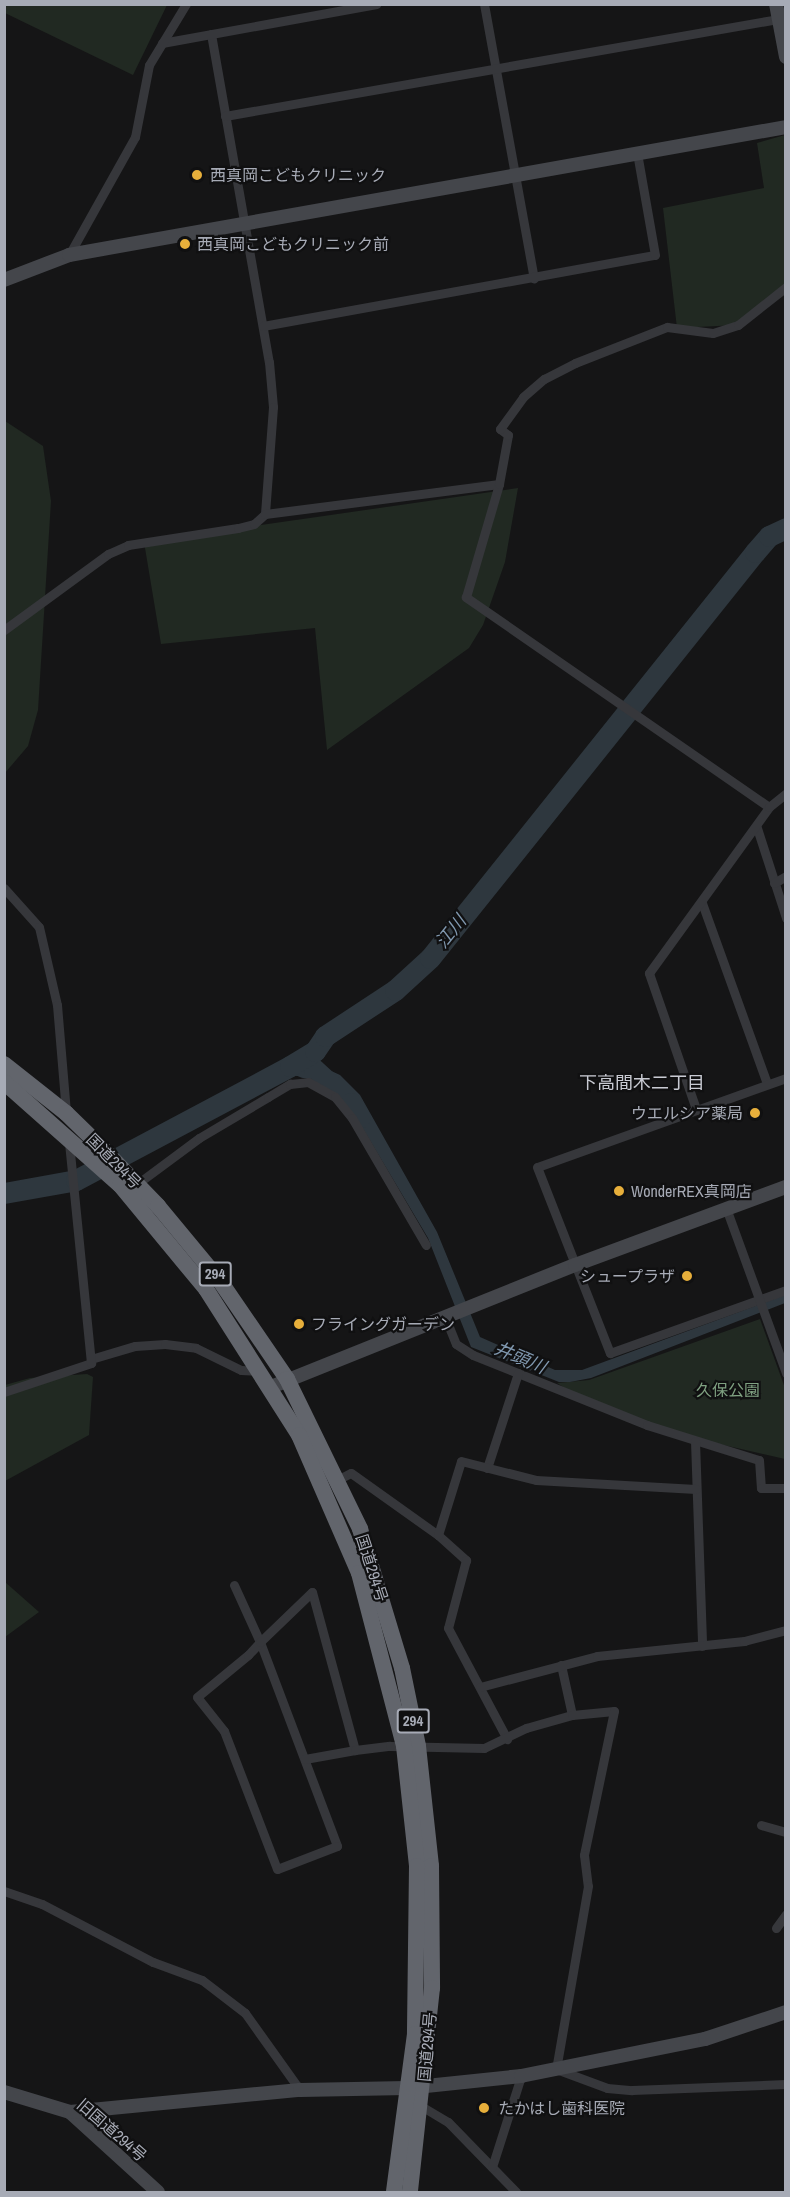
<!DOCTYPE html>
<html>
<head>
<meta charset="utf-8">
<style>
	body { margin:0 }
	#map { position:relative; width:790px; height:2197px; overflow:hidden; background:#151516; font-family:"Archivo Narrow","Noto Sans JP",sans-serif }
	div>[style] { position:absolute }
	.green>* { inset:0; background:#212922 }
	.water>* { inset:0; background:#2e373e }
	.river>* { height:21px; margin:-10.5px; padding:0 10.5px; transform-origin:10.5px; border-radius:10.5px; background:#2e373e }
	.street>* { height:9px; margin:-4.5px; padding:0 4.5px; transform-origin:4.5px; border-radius:4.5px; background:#36373b }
	.secondary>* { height:14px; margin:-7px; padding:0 7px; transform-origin:7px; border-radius:7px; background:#44464b }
	.highway>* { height:16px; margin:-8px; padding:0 8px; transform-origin:8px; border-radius:8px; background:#62656c }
	.dots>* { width:16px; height:16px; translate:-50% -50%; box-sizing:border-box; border:3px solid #101011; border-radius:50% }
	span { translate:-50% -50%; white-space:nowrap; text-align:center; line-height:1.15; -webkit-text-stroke:4.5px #101011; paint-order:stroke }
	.shield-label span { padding:2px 4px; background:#101011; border:2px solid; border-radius:4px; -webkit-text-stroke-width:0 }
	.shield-label { font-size:15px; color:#a7abb6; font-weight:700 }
	.poi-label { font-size:16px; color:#a7abb6 }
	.left { translate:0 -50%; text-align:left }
	.right { translate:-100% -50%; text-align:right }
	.street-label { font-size:16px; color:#a7abb6 }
	.park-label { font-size:16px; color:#7fa081 }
	.water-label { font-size:18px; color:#8098af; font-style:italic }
	.neighbourhood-label { font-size:18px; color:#c8cad2 }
	.frame { position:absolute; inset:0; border:6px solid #a7abb6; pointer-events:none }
</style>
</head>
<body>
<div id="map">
	<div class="green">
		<i style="clip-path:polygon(4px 5px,5px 4px,167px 5px,133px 75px,5px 13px)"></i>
		<i style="clip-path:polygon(785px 135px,785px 287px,738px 325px,677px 328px,663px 208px,764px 188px,757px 143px)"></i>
		<i style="clip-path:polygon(5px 421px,43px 446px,51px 501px,38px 710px,28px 746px,5px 773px)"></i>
		<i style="clip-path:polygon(518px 488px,505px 562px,483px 625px,469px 648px,327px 750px,315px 628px,161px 644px,144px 542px)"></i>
		<i style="clip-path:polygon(760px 1319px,785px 1388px,785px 1459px,645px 1427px,586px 1402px,557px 1383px,589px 1380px)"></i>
		<i style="clip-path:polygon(87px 1374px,93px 1377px,89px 1435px,5px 1481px,5px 1385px,30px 1378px)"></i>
		<i style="clip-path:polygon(5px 1582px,39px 1612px,5px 1637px)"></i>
	</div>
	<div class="water">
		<i style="clip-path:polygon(312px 1062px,340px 1075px,360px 1095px,437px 1232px,480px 1337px,555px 1370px,582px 1370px,785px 1295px,785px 1303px,591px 1378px,570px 1382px,559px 1382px,471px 1347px,428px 1238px,340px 1090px,315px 1076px,287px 1076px)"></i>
	</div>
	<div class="river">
		<i style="left:303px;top:1067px;width:11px;rotate:10deg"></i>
		<i style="left:314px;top:1069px;width:50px;rotate:42.6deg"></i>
		<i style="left:351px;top:1103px;width:17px;rotate:59deg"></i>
		<i style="left:4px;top:1193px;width:73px;rotate:-10.2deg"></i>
		<i style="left:76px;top:1180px;width:242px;rotate:-28deg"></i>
		<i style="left:290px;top:1066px;width:29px;rotate:-31deg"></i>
		<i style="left:315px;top:1051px;width:18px;rotate:-56deg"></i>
		<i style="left:325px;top:1036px;width:84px;rotate:-33.3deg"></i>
		<i style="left:395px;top:990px;width:47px;rotate:-42.4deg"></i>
		<i style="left:430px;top:958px;width:520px;rotate:-51.32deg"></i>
		<i style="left:755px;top:552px;width:21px;rotate:-49deg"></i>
		<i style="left:769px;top:536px;width:19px;rotate:-25deg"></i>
	</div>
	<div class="street">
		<i style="left:484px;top:4px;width:279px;rotate:79.7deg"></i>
		<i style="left:211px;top:34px;width:333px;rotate:80deg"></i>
		<i style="left:269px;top:362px;width:45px;rotate:84.9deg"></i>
		<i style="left:273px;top:407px;width:107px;rotate:94.3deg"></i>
		<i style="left:162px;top:43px;width:218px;rotate:-10.3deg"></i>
		<i style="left:225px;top:116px;width:561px;rotate:-9.95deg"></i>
		<i style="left:69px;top:255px;width:135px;rotate:-60.8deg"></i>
		<i style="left:135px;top:137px;width:73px;rotate:-79deg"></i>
		<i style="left:149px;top:65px;width:71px;rotate:-58.8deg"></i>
		<i style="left:263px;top:326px;width:398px;rotate:-10.3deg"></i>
		<i style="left:655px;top:255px;width:104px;rotate:-100deg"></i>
		<i style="left:4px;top:630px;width:129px;rotate:-36.2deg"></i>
		<i style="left:108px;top:554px;width:22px;rotate:-24deg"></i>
		<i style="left:128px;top:545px;width:111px;rotate:-8.8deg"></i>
		<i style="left:238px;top:528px;width:16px;rotate:-14deg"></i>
		<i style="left:254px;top:524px;width:15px;rotate:-42deg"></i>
		<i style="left:265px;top:514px;width:236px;rotate:-7.3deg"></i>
		<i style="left:769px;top:807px;width:369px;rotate:-145.3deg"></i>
		<i style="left:466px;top:597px;width:118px;rotate:-73.7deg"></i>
		<i style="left:499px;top:484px;width:50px;rotate:-79.6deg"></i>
		<i style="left:508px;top:435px;width:10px;rotate:-143deg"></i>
		<i style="left:500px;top:429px;width:39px;rotate:-54deg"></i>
		<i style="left:523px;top:397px;width:28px;rotate:-41deg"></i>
		<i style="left:544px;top:379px;width:35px;rotate:-27deg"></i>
		<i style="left:575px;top:363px;width:99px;rotate:-21.4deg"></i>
		<i style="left:667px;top:327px;width:46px;rotate:7.4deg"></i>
		<i style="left:713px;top:333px;width:26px;rotate:-18deg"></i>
		<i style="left:738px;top:325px;width:61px;rotate:-38.4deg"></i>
		<i style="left:757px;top:828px;width:95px;rotate:72.1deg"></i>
		<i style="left:774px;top:883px;width:14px;rotate:-30deg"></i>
		<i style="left:4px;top:888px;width:52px;rotate:48.1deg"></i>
		<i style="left:39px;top:927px;width:80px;rotate:77deg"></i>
		<i style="left:57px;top:1005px;width:108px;rotate:85.2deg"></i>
		<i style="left:702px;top:903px;width:192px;rotate:70.2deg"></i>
		<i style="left:786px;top:1078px;width:264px;rotate:160.3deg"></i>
		<i style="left:537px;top:1167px;width:200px;rotate:68.6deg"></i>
		<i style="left:610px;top:1353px;width:187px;rotate:-19.7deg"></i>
		<i style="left:696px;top:1109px;width:144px;rotate:-109.1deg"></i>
		<i style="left:649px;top:973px;width:205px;rotate:-54.1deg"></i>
		<i style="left:769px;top:807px;width:22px;rotate:-39deg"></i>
		<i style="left:137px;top:1184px;width:77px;rotate:-36.6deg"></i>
		<i style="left:199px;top:1138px;width:80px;rotate:-30.7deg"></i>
		<i style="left:268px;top:1097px;width:26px;rotate:-31deg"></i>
		<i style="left:290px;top:1084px;width:18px;rotate:-6deg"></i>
		<i style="left:308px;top:1082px;width:31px;rotate:29deg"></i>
		<i style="left:335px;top:1097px;width:27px;rotate:51deg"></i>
		<i style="left:352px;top:1118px;width:147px;rotate:59.8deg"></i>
		<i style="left:726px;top:1208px;width:176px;rotate:70deg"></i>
		<i style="left:445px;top:1317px;width:29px;rotate:68deg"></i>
		<i style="left:456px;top:1344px;width:20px;rotate:33deg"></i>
		<i style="left:473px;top:1355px;width:188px;rotate:21.9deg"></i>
		<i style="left:647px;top:1425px;width:117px;rotate:17.4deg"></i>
		<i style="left:759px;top:1460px;width:28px;rotate:86deg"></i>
		<i style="left:761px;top:1488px;width:25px"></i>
		<i style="left:91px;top:1359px;width:46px;rotate:-16.5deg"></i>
		<i style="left:135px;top:1346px;width:30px;rotate:-4deg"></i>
		<i style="left:165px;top:1344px;width:31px;rotate:7deg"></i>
		<i style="left:196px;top:1348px;width:50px;rotate:26.1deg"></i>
		<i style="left:241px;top:1370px;width:18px;rotate:3deg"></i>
		<i style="left:4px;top:1392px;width:92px;rotate:-18.4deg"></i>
		<i style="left:91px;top:1363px;width:222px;rotate:-95.7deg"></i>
		<i style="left:695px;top:1441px;width:205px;rotate:88deg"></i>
		<i style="left:487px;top:1468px;width:100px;rotate:-71.9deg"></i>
		<i style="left:339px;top:1479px;width:13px;rotate:-27deg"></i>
		<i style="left:351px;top:1473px;width:107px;rotate:35.5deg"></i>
		<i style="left:438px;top:1535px;width:38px;rotate:42deg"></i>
		<i style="left:466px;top:1560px;width:70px;rotate:104.8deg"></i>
		<i style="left:448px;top:1628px;width:126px;rotate:62deg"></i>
		<i style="left:438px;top:1535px;width:77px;rotate:-72.7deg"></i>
		<i style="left:461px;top:1461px;width:77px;rotate:14.2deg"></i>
		<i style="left:536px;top:1480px;width:160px;rotate:3.2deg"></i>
		<i style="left:234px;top:1585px;width:63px;rotate:65.5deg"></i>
		<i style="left:260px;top:1642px;width:218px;rotate:69.3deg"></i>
		<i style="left:337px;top:1846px;width:64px;rotate:159deg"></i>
		<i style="left:277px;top:1869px;width:148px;rotate:-111deg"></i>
		<i style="left:224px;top:1731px;width:43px;rotate:-128.5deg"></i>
		<i style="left:197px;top:1697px;width:66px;rotate:-39.5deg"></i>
		<i style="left:248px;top:1655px;width:18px;rotate:-47deg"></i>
		<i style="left:260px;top:1642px;width:72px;rotate:-43.9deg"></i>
		<i style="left:312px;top:1592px;width:164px;rotate:74.8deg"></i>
		<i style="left:355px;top:1750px;width:51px;rotate:169.8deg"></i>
		<i style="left:561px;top:1665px;width:51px;rotate:77.6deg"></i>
		<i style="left:480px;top:1687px;width:121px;rotate:-14.8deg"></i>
		<i style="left:597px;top:1656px;width:148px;rotate:-5.8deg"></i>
		<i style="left:744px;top:1641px;width:43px;rotate:-14.7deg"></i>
		<i style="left:355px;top:1750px;width:35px;rotate:-7deg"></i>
		<i style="left:390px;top:1746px;width:94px;rotate:1.2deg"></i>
		<i style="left:484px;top:1748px;width:47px;rotate:-25.5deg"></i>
		<i style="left:526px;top:1728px;width:48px;rotate:-15.8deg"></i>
		<i style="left:572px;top:1715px;width:42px;rotate:-5.4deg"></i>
		<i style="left:614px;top:1711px;width:147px;rotate:101.8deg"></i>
		<i style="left:584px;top:1855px;width:31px;rotate:83deg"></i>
		<i style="left:588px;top:1886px;width:186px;rotate:99.9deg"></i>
		<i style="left:556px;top:2069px;width:54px;rotate:20.4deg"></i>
		<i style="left:607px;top:2088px;width:25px;rotate:5deg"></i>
		<i style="left:632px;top:2090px;width:154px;rotate:-2.2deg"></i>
		<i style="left:761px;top:1825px;width:26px;rotate:16deg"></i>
		<i style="left:4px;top:1891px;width:40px;rotate:18.9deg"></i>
		<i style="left:42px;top:1904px;width:125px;rotate:27.6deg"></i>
		<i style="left:153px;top:1962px;width:52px;rotate:20.2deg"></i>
		<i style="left:202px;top:1980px;width:54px;rotate:37.5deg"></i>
		<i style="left:245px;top:2013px;width:95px;rotate:54.5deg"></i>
		<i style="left:776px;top:1928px;width:17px;rotate:-54deg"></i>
		<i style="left:421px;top:2106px;width:31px;rotate:31deg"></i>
		<i style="left:448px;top:2122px;width:98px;rotate:45.8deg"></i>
		<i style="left:492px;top:2167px;width:96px;rotate:-72.3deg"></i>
	</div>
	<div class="secondary">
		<i style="left:776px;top:4px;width:54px;rotate:79.3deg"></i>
		<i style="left:4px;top:280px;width:70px;rotate:-21deg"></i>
		<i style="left:69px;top:255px;width:728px;rotate:-10.12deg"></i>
		<i style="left:271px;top:1387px;width:328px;rotate:-21.9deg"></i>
		<i style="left:575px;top:1265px;width:225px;rotate:-20.3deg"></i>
		<i style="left:4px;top:2092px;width:69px;rotate:16.9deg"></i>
		<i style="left:70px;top:2112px;width:119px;rotate:42.3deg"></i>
		<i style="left:70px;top:2112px;width:231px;rotate:-5.5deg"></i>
		<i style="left:300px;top:2090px;width:107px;rotate:-1.1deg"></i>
		<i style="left:407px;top:2088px;width:115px;rotate:-6deg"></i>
		<i style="left:521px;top:2076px;width:188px;rotate:-11.4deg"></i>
		<i style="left:705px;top:2039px;width:85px;rotate:-18.4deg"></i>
	</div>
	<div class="highway">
		<i style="left:4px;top:1064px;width:79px;rotate:38.3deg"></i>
		<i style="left:66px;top:1113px;width:53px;rotate:44.2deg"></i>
		<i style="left:104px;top:1150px;width:78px;rotate:46deg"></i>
		<i style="left:158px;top:1206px;width:97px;rotate:50.4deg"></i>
		<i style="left:220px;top:1281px;width:119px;rotate:55.6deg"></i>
		<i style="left:287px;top:1379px;width:167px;rotate:64deg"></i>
		<i style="left:360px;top:1529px;width:145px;rotate:73.2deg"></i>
		<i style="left:402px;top:1668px;width:80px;rotate:78.4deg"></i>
		<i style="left:418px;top:1746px;width:121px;rotate:83.8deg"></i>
		<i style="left:431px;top:1866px;width:122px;rotate:89.5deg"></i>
		<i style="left:432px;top:1988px;width:205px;rotate:96.2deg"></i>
		<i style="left:4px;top:1082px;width:155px;rotate:41.6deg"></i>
		<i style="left:120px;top:1185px;width:135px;rotate:50.4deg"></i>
		<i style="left:206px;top:1289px;width:173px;rotate:57.5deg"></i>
		<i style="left:299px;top:1435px;width:150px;rotate:66.5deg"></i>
		<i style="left:359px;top:1573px;width:179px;rotate:75.4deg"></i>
		<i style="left:404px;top:1746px;width:121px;rotate:83.8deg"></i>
		<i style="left:417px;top:1866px;width:168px;rotate:90.7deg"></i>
		<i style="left:415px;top:2034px;width:159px;rotate:97.6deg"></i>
	</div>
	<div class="dots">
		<i style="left:197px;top:175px;background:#e7af3b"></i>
		<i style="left:185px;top:244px;background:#e7af3b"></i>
		<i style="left:755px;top:1113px;background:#e7af3b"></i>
		<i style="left:619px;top:1191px;background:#e7af3b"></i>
		<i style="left:687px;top:1276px;background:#e7af3b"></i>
		<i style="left:299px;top:1324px;background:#e7af3b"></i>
		<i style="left:484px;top:2108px;background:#e7af3b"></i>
	</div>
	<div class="shield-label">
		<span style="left:215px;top:1274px">294</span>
		<span style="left:413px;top:1721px">294</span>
	</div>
	<div class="poi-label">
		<span class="left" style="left:210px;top:175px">西真岡こどもクリニック</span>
		<span class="left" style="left:197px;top:244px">西真岡こどもクリニック前</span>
		<span class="right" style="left:743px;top:1113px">ウエルシア薬局</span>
		<span class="left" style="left:631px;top:1191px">WonderREX真岡店</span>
		<span class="right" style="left:675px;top:1276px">シュープラザ</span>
		<span class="left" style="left:311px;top:1324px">フライングガーデン</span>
		<span class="left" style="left:498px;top:2108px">たかはし歯科医院</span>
	</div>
	<div class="street-label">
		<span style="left:114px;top:1161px;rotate:45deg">国道294号</span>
		<span style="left:372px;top:1568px;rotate:72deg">国道294号</span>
		<span style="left:427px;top:2047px;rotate:-85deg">国道294号</span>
		<span style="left:112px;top:2130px;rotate:41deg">旧国道294号</span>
	</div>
	<div class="park-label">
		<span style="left:728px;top:1390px">久保公園</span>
	</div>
	<div class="water-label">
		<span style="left:451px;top:932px;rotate:-51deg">江川</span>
		<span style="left:520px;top:1358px;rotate:23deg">井頭川</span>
	</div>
	<div class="neighbourhood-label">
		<span style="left:642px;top:1083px">下高間木二丁目</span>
	</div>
	<div class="frame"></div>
</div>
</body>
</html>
